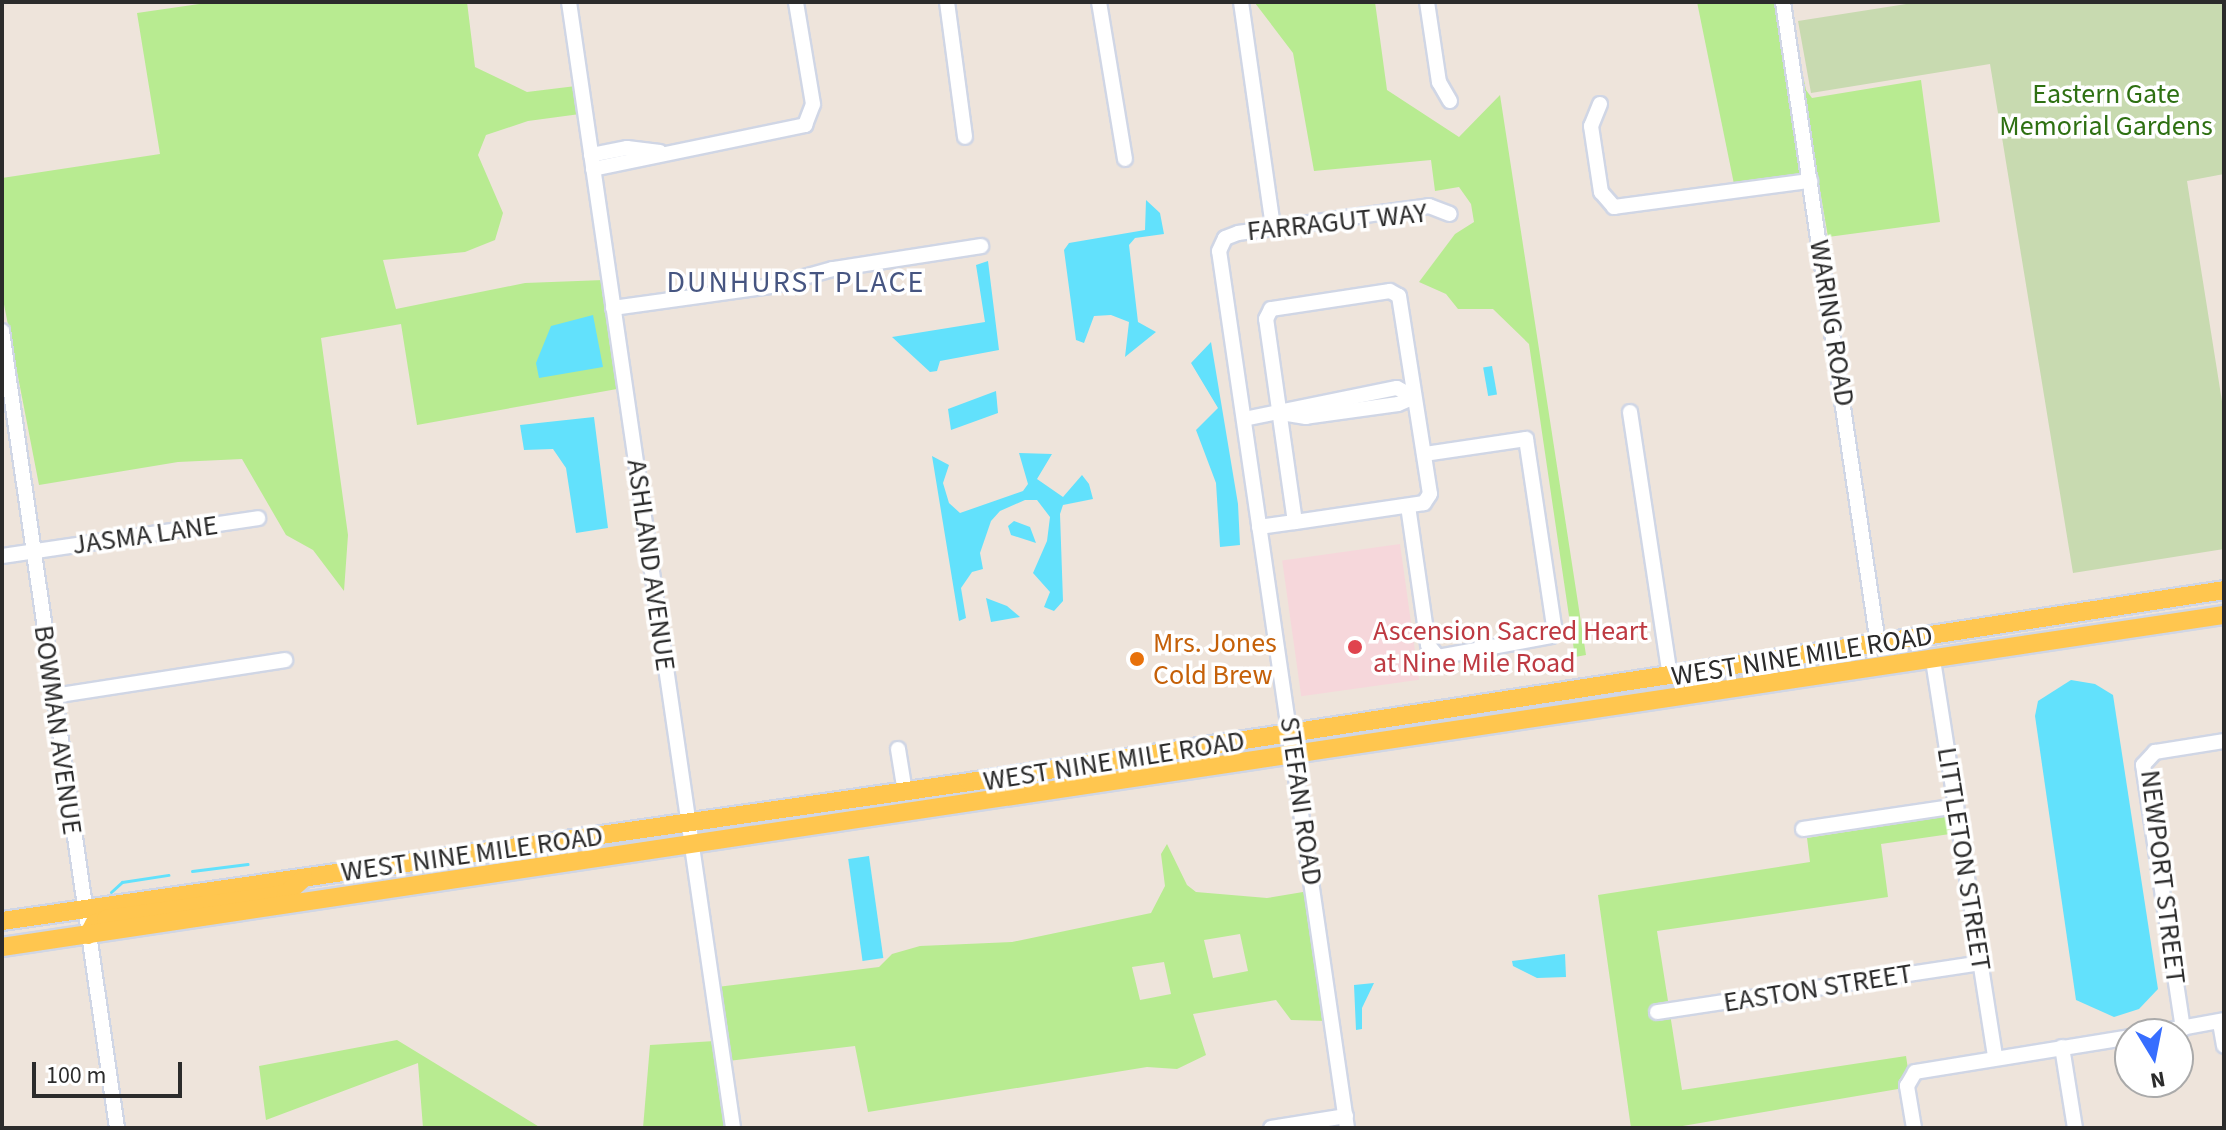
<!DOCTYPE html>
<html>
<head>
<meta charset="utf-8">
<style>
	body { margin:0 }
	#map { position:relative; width:2226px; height:1130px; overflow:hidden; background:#eee4db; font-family:"Source Sans 3",sans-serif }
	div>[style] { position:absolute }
	.medical>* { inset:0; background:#f6d7db; transform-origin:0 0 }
	.green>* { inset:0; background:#b8eb91 }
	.cemetery>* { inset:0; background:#c8dab0 }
	.water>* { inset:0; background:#62e1fc; transform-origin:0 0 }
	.stream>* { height:3px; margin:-1.5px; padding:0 1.5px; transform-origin:1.5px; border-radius:1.5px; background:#62e1fc }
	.roads { filter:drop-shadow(2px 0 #d0d6e5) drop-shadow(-2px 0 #d0d6e5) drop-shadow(0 2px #d0d6e5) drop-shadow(0 -2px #d0d6e5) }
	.minor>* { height:14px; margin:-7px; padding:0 7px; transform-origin:7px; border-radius:7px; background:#fff }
	.major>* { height:18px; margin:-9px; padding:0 9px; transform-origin:9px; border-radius:9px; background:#ffc64f }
	.dots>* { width:22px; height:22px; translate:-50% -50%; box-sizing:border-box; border:4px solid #fff; border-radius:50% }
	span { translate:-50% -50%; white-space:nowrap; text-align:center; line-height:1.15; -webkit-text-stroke:7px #fff; paint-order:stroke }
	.park-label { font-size:28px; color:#2e7012 }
	.street-label { font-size:28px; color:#2b2b2b }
	.health-label { font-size:28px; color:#be3a42 }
	.left { translate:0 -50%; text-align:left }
	.food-label { font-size:28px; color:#c56008 }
	.neighbourhood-label { font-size:30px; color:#465581; letter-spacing:2px }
	.frame { position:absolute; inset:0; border:4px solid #2b2b2b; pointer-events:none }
	.north { position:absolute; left:2114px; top:1018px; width:80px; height:80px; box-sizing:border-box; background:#fff; border:2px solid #aaa; border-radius:50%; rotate:170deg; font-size:22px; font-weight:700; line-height:32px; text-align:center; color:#2b2b2b }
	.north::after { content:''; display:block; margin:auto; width:28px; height:36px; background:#376eff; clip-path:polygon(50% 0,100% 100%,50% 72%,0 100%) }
	.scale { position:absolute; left:32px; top:1062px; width:150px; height:36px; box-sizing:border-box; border:4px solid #2b2b2b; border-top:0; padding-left:10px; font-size:24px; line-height:28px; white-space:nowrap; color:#2b2b2b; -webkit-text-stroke:6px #fff; paint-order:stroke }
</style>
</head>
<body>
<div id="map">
	<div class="medical">
		<i style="left:1400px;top:544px;width:137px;height:119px;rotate:82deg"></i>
	</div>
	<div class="green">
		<i style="clip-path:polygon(213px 2px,467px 2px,475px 67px,527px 92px,576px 86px,580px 114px,528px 121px,486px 135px,478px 155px,503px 213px,495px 240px,465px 252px,383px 260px,396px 309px,525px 283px,604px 280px,617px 389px,417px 425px,401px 324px,321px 338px,348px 535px,344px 591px,313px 550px,286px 535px,242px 459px,178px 462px,39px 485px,2px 294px,2px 178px,160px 154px,137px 13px)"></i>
		<i style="clip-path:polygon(1375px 2px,1387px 90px,1459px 137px,1500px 95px,1586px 655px,1575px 657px,1529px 344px,1493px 309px,1458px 309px,1446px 294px,1419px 282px,1455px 234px,1474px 222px,1471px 204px,1459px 187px,1435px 191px,1431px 160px,1314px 171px,1293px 53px,1255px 3px)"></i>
		<i style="clip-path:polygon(1697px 2px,1778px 2px,1804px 175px,1734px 184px)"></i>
		<i style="clip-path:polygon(1788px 2px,1806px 90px,1812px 98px,1921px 80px,1940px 222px,1828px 237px)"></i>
		<i style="clip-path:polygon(1948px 816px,1950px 834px,1881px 844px,1888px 897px,1657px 931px,1682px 1090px,1906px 1056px,1908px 1069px,1898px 1089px,1671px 1128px,1631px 1128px,1598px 895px,1810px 862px,1807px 838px)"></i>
		<i style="clip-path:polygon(evenodd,1167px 844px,1187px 885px,1196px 892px,1267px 898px,1309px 891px,1327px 1021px,1291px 1020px,1276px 1000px,1193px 1014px,1206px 1055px,1177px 1069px,1147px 1067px,868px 1112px,855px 1046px,728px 1061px,717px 987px,879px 967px,892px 954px,920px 946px,1012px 942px,1151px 913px,1165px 886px,1161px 854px,1167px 844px,1240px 934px,1248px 971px,1213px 978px,1204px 940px,1240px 934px,1167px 844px,1164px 962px,1171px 994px,1140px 1000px,1132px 967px,1164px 962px)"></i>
		<i style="clip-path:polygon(397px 1040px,474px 1087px,541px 1128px,423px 1128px,418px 1063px,266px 1120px,259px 1066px)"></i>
		<i style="clip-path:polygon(715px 1041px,727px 1128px,643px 1128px,650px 1045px)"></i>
	</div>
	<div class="cemetery">
		<i style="clip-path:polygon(1919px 2px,2224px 2px,2224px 174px,2187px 181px,2224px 414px,2224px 549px,2073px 573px,1990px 64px,1811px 93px,1798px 21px)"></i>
	</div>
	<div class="water">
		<i style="clip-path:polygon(1146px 200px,1160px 213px,1164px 234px,1135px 238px,1129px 245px,1138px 322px,1156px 332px,1125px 357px,1129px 322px,1111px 315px,1094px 316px,1084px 343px,1076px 340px,1064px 250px,1069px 243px,1145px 230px)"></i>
		<i style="clip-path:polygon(988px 261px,999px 350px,940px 361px,937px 371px,930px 372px,892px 337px,985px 322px,976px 265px)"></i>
		<i style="clip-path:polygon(593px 315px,603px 367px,539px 378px,536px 363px,551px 326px)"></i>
		<i style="clip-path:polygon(1211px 342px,1238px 504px,1240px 545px,1220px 547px,1216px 483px,1196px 430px,1218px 408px,1191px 363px)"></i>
		<i style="left:1492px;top:366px;width:29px;height:9px;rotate:80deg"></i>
		<i style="clip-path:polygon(996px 391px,998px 413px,951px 430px,948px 409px)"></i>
		<i style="clip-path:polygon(594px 417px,608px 528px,576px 533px,566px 468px,553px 449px,524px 450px,520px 425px)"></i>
		<i style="clip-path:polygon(1019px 453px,1052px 454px,1037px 479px,1063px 497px,1082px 475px,1089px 484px,1093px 499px,1063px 505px,1060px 514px,1063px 601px,1054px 611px,1044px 607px,1050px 592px,1033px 573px,1047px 541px,1050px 517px,1037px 500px,1025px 500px,1000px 511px,991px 521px,980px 553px,983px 569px,972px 572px,961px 588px,966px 618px,959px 621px,932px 456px,949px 465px,943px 483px,949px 503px,960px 513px,1023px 491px,1028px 484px)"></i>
		<i style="clip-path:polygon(1014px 521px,1030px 527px,1036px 543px,1011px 535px,1008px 526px)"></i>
		<i style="clip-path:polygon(986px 598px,1007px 606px,1020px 617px,991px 622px)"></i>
		<i style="clip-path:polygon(2071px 680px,2095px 684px,2113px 695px,2158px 989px,2139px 1009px,2114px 1017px,2076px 1000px,2035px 716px,2038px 701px)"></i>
		<i style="left:869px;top:856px;width:103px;height:21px;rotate:82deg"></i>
		<i style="clip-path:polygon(1565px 954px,1566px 977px,1537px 978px,1513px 966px,1512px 961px)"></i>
		<i style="clip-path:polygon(1374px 983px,1362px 1008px,1362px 1029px,1356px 1030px,1354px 985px)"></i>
	</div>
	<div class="stream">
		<i style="left:192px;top:871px;width:56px;rotate:-7.1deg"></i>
		<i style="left:111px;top:892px;width:15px;rotate:-42deg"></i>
		<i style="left:122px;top:882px;width:47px;rotate:-8.7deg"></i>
	</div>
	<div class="roads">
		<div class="minor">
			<i style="left:569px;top:2px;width:1138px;rotate:81.71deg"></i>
			<i style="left:947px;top:2px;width:136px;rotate:82.4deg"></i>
			<i style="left:1099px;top:2px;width:159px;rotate:80.6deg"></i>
			<i style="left:1241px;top:2px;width:228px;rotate:81.9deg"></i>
			<i style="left:1427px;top:2px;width:81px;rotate:81.5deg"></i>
			<i style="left:1439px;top:82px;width:22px;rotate:60deg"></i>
			<i style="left:1783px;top:2px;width:649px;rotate:81.58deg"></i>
			<i style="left:1600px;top:104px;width:24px;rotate:112deg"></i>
			<i style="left:1591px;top:126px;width:67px;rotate:81.4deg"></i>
			<i style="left:1601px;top:192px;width:20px;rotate:49deg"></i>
			<i style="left:1614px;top:207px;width:198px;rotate:-7.6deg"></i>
			<i style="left:591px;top:155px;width:37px;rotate:-11deg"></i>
			<i style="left:627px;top:148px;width:33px;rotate:7deg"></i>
			<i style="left:593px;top:169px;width:217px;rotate:-11.7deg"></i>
			<i style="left:805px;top:125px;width:22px;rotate:-69deg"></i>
			<i style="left:813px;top:104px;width:103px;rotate:-99.5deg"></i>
			<i style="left:1390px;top:291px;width:10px;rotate:29deg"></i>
			<i style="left:1399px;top:296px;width:200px;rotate:81.1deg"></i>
			<i style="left:1430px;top:494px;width:11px;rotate:124deg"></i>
			<i style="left:1424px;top:503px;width:130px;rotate:171.6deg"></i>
			<i style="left:1295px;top:522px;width:205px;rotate:-98.1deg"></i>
			<i style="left:1266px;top:319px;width:11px;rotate:-63deg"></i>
			<i style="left:1271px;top:309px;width:120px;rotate:-8.6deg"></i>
			<i style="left:613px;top:308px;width:161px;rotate:-7.9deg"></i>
			<i style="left:772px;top:286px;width:63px;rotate:-15.6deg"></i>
			<i style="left:833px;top:269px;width:150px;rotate:-8.8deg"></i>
			<i style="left:2px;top:331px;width:805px;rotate:81.79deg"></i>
			<i style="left:1630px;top:412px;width:268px;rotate:81.4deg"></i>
			<i style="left:1244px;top:419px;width:156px;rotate:-11.5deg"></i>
			<i style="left:1397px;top:388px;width:19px;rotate:28deg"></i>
			<i style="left:1414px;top:397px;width:17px;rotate:156deg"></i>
			<i style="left:1398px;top:404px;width:93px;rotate:172deg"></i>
			<i style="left:1306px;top:417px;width:25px;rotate:-171deg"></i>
			<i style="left:1408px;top:506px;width:140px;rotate:81.8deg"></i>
			<i style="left:1428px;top:645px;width:16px;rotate:50deg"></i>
			<i style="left:1438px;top:657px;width:115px;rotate:-10.5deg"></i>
			<i style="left:1551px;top:636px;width:10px;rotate:-73deg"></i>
			<i style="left:1554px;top:626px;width:189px;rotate:-98.5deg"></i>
			<i style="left:1526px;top:439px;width:103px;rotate:171.6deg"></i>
			<i style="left:1259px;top:527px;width:36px;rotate:-8deg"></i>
			<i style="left:2px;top:556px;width:259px;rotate:-8.4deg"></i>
			<i style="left:1933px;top:660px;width:403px;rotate:81.1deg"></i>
			<i style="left:53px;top:696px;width:235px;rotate:-8.8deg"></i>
			<i style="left:898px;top:749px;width:44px;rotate:80.8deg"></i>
			<i style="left:1803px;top:829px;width:155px;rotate:-8.5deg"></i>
			<i style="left:1657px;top:1012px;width:327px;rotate:-8.6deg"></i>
			<i style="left:2220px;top:1023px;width:23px;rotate:80deg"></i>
			<i style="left:2183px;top:1029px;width:267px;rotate:-98.6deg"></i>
			<i style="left:2143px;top:765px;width:18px;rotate:-47deg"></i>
			<i style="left:2155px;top:752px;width:70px;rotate:-9.1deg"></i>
			<i style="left:2148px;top:1034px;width:77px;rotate:-10.4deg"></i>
			<i style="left:2062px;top:1047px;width:82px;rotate:80.9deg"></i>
			<i style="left:1271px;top:1128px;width:76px;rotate:-9.1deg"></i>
			<i style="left:1347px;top:1128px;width:886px;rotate:-98.3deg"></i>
			<i style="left:1219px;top:251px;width:14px;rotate:-65deg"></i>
			<i style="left:1225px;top:238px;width:14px;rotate:-21deg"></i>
			<i style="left:1238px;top:233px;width:193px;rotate:-8deg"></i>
			<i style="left:1429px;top:206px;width:22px;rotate:21deg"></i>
			<i style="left:1914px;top:1128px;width:43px;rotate:-99.5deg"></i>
			<i style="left:1907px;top:1086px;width:16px;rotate:-60deg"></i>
			<i style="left:1915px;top:1072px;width:218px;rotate:-9.2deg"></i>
		</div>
		<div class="major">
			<i style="left:2px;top:921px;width:978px;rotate:-8.17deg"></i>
			<i style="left:970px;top:782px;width:1269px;rotate:-8.7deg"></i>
			<i style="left:88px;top:935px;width:13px;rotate:-61deg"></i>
			<i style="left:94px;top:924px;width:13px;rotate:-23deg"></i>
			<i style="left:106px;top:919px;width:182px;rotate:-7.9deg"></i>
			<i style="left:286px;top:894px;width:24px;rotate:-42deg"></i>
			<i style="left:2px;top:947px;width:2247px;rotate:-8.5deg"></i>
		</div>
	</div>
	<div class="dots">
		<i style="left:1355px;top:647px;background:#e0444e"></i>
		<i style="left:1137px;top:659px;background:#e8710a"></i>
	</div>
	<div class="park-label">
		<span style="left:2106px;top:110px">Eastern Gate<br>Memorial Gardens</span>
	</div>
	<div class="street-label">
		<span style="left:1337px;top:222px;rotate:-6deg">FARRAGUT WAY</span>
		<span style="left:1832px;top:323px;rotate:81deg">WARING ROAD</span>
		<span style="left:145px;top:535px;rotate:-8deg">JASMA LANE</span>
		<span style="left:651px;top:565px;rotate:82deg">ASHLAND AVENUE</span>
		<span style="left:1802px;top:656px;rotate:-9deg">WEST NINE MILE ROAD</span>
		<span style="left:58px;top:730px;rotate:82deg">BOWMAN AVENUE</span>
		<span style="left:1114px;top:761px;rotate:-9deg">WEST NINE MILE ROAD</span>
		<span style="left:1301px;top:801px;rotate:82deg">STEFANI ROAD</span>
		<span style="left:472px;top:854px;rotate:-8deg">WEST NINE MILE ROAD</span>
		<span style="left:1964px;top:859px;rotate:81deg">LITTLETON STREET</span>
		<span style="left:2163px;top:877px;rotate:83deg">NEWPORT STREET</span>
		<span style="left:1818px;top:988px;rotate:-9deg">EASTON STREET</span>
	</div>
	<div class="health-label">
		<span class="left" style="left:1373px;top:647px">Ascension Sacred Heart<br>at Nine Mile Road</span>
	</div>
	<div class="food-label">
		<span class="left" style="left:1153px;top:659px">Mrs. Jones<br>Cold Brew</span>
	</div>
	<div class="neighbourhood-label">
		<span style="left:796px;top:283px">DUNHURST PLACE</span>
	</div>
	<div class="frame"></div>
	<div class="north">N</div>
	<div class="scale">100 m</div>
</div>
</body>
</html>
